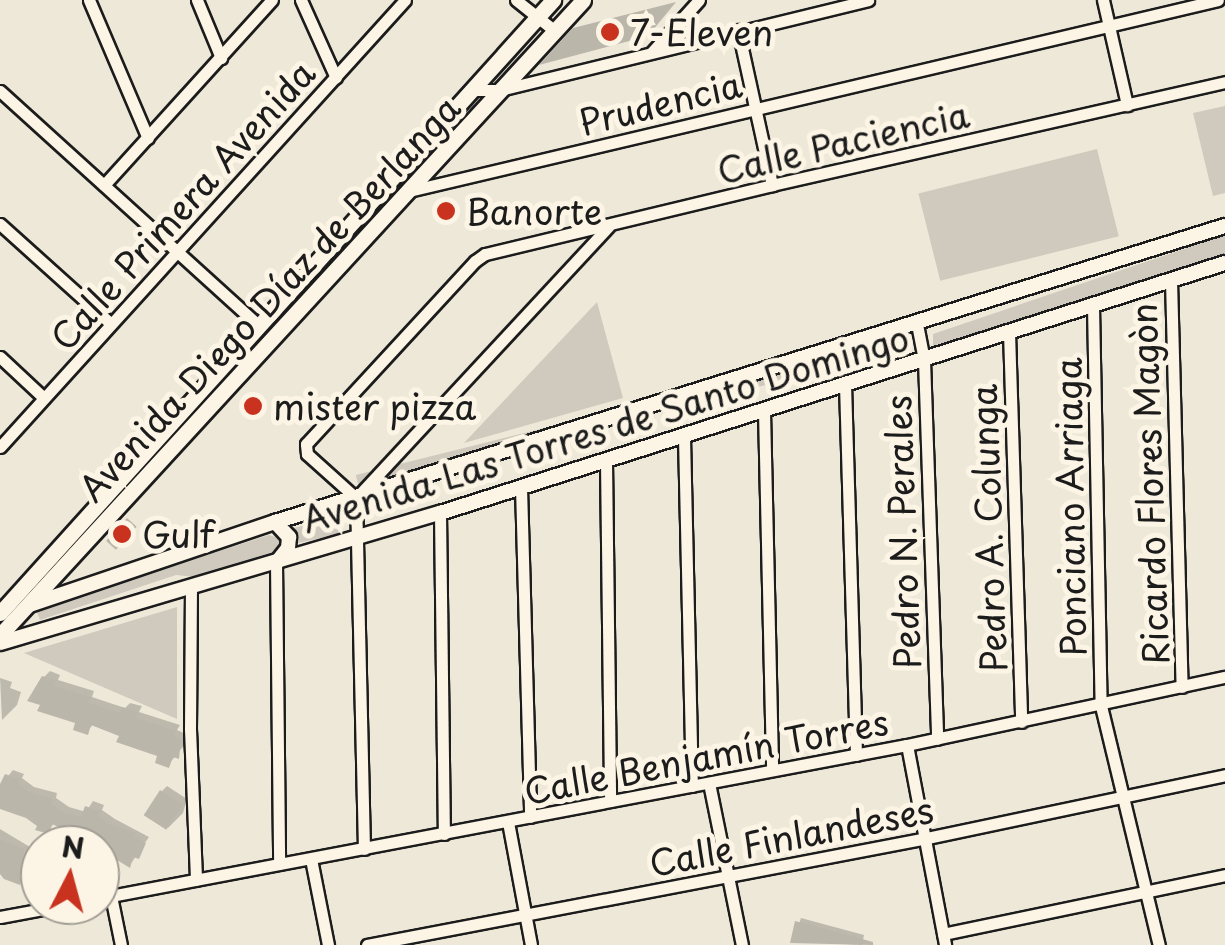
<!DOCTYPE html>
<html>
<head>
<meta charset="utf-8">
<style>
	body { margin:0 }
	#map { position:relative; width:1225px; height:945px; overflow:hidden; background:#eee8d9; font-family:"Playpen Sans",sans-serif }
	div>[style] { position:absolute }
	.green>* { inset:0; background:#cfcabd; transform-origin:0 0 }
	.shadow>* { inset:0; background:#0003 }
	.building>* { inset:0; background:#bab6aa; transform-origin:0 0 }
	.roads { filter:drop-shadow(2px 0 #1c1c1c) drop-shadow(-2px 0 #1c1c1c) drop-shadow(0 2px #1c1c1c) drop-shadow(0 -2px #1c1c1c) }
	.minor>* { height:11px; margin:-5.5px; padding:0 5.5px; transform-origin:5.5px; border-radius:5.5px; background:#fcf5e5 }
	.tertiary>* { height:14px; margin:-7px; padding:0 7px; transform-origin:7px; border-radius:7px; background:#fcf5e5 }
	.secondary>* { height:15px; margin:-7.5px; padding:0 7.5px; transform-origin:7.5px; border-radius:7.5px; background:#fcf5e5 }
	.dots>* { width:28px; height:28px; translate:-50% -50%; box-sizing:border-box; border:5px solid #fcf5e5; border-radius:50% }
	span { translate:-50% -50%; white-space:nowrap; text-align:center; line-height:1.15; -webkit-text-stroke:10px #fcf5e5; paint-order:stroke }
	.poi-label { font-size:35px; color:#1c1c1c }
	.left { translate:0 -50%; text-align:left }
	.street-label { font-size:35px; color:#1c1c1c }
	.north { position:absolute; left:20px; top:825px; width:100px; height:100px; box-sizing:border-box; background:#fcf5e5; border:2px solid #a29e95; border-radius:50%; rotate:6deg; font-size:28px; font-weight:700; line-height:40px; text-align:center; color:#1c1c1c }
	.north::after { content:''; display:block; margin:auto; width:35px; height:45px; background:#c8321e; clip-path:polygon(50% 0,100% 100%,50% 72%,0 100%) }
</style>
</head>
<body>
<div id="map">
	<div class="green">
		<i style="clip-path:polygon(1225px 106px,1225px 193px,1213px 196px,1193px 113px)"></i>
		<i style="left:1097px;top:149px;width:90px;height:184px;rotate:76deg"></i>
		<i style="clip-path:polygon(1225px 235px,1225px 260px,933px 346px,933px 334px)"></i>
		<i style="clip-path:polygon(597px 302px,623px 398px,464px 443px)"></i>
		<i style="left:905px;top:338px;width:12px;height:566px;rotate:76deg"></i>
		<i style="clip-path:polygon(335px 518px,341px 522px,338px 534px,298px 543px,294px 528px)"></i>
		<i style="clip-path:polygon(269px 535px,282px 539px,276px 551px,195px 577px,176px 575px,40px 620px,37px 612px,84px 594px)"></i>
		<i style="clip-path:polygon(177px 607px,177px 719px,24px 653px)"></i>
	</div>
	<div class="shadow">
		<i style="clip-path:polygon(50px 671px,60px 675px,58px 680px,94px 691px,92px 697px,125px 708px,130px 703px,142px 706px,139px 712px,180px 725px,177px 730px,186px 734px,186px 743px,168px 765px,160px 755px,94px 723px,87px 732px,44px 677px)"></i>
		<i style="clip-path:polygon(0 678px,12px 682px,10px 688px,21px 692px,17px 705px,2px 720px)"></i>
		<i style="clip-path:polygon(13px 770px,24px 774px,22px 778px,34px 787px,57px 793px,56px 798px,69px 807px,86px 812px,93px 801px,104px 805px,102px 810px,115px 819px,149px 837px,130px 865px,55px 822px,48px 831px,0 801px,0 786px)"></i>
		<i style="clip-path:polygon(167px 786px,187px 799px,183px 813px,168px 828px,162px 791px)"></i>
		<i style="clip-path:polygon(0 829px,40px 853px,40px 874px,27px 870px,19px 882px,0 868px)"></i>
		<i style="clip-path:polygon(801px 918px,864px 935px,862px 945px,793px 941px)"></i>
	</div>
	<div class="building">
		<i style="clip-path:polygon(676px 2px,648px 36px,539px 65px,573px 28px)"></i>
		<i style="left:127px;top:518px;width:13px;height:31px;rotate:42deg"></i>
		<i style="clip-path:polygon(42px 676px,56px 680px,54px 686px,90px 697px,88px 703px,120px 713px,122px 707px,138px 712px,136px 718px,176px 731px,173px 736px,181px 740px,179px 759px,173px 757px,169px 768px,155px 763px,157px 756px,116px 742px,119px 736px,91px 725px,88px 735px,73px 730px,75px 723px,37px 711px,40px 705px,27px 701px)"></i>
		<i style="clip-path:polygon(5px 774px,20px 779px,18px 784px,28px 792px,53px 799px,51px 804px,63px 812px,81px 817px,85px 806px,100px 811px,98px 816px,109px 824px,135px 833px,133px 837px,146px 843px,139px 859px,133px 857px,130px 868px,104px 852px,107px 845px,79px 841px,80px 837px,52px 824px,49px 834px,35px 830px,37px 826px,26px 818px,0 809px,0 784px)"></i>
		<i style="left:160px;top:790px;width:27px;height:30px;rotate:33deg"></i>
		<i style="clip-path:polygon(0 840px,25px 849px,23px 854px,40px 860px,40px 877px,24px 873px,20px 885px,4px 879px,0 874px)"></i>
		<i style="clip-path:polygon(795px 921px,873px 942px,873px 945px,790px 943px)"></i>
	</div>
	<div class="roads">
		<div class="minor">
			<i style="left:89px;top:0;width:150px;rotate:66.9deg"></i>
			<i style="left:197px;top:0;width:63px;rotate:67.5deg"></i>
			<i style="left:301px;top:0;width:85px;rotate:65.8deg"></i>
			<i style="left:516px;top:0;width:50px;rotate:38.5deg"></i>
			<i style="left:1103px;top:0;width:108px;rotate:77.1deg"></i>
			<i style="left:738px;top:30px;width:159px;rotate:77.6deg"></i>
			<i style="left:652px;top:52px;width:70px;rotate:-47.9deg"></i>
			<i style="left:470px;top:90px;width:30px"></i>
			<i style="left:500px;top:90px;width:379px;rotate:-13.7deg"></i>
			<i style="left:0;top:91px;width:350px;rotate:42.2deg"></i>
			<i style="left:104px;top:185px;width:250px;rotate:-47.8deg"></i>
			<i style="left:409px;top:191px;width:831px;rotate:-13.28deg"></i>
			<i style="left:0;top:224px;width:149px;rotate:42deg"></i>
			<i style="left:1171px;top:280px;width:407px;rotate:88.5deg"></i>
			<i style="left:1093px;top:306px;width:400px;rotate:88.9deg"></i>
			<i style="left:1101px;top:706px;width:246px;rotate:76.4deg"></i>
			<i style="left:917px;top:324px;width:37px;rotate:79deg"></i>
			<i style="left:924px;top:360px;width:379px;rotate:88deg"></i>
			<i style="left:1009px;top:332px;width:390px;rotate:88.2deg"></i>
			<i style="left:0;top:357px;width:60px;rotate:43deg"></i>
			<i style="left:845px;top:384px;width:371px;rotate:88.3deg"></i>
			<i style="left:764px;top:411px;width:359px;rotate:88.7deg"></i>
			<i style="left:684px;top:437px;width:349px;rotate:88.7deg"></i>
			<i style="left:0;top:447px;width:603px;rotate:-47.82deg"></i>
			<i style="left:606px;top:461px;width:340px;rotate:89.3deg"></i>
			<i style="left:521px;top:487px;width:330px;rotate:88.4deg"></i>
			<i style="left:359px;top:495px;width:366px;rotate:-47.1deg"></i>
			<i style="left:440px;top:513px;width:321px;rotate:89.3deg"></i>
			<i style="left:276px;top:562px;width:302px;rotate:89.4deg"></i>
			<i style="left:191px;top:586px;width:143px;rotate:90.4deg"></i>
			<i style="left:190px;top:729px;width:151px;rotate:87.7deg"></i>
			<i style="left:907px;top:745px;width:204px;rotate:79.2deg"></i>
			<i style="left:709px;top:783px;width:165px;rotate:78.5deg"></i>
			<i style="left:508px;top:822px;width:125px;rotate:79.4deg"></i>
			<i style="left:364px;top:849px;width:351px;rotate:-91.3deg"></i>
			<i style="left:356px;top:498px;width:66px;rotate:-138.1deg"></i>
			<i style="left:307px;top:454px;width:10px;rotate:-96deg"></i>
			<i style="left:306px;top:444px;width:249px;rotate:-47.3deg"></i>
			<i style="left:475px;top:261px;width:12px;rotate:-35deg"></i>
			<i style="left:485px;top:254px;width:295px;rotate:-13.5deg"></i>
			<i style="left:772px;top:185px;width:465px;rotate:-12.8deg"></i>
			<i style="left:311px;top:859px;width:88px;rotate:78.8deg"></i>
			<i style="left:111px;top:896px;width:50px;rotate:78.5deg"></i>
			<i style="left:100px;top:898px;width:821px;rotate:-10.74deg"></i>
			<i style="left:907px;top:745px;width:325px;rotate:-12.1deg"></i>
			<i style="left:0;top:917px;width:65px;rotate:-10.6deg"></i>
			<i style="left:943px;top:934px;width:288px;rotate:-11.8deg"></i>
			<i style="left:367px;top:945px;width:570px;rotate:-10.82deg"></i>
			<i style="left:927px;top:838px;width:305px;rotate:-11.9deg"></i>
		</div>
		<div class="tertiary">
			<i style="left:275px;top:522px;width:21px;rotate:47deg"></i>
			<i style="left:289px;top:537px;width:11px;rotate:95deg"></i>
			<i style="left:288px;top:548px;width:18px;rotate:128deg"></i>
			<i style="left:30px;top:605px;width:259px;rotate:-18.7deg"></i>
			<i style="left:275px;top:522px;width:995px;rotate:-17.31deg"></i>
			<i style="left:0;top:643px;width:459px;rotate:-16.5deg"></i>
			<i style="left:440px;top:513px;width:824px;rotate:-17.67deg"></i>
		</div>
		<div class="secondary">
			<i style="left:0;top:613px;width:826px;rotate:-47.95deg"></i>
			<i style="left:0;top:635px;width:862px;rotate:-47.44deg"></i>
		</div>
	</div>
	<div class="dots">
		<i style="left:610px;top:32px;background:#c8321e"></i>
		<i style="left:446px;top:211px;background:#c8321e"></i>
		<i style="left:253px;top:406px;background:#c8321e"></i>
		<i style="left:122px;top:534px;background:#c8321e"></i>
	</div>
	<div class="poi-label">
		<span class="left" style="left:630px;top:32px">7-Eleven</span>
		<span class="left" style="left:466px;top:211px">Banorte</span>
		<span class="left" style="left:273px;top:406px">mister pizza</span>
		<span class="left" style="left:142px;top:534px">Gulf</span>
	</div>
	<div class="street-label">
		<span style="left:660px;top:103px;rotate:-14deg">Prudencia</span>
		<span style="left:843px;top:142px;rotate:-13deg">Calle Paciencia</span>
		<span style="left:182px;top:205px;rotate:-48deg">Calle Primera Avenida</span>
		<span style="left:269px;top:298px;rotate:-47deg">Avenida Diego Díaz de Berlanga</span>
		<span style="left:605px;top:428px;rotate:-17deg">Avenida Las Torres de Santo Domingo</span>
		<span style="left:1149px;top:484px;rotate:-92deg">Ricardo Flores Magòn</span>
		<span style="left:1070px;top:507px;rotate:-91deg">Ponciano Arriaga</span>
		<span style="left:988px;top:528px;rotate:-92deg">Pedro A. Colunga</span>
		<span style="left:902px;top:532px;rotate:-92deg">Pedro N. Perales</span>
		<span style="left:706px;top:756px;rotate:-11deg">Calle Benjamín Torres</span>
		<span style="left:791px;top:836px;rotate:-11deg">Calle Finlandeses</span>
	</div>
	<div class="north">N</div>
</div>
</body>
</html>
